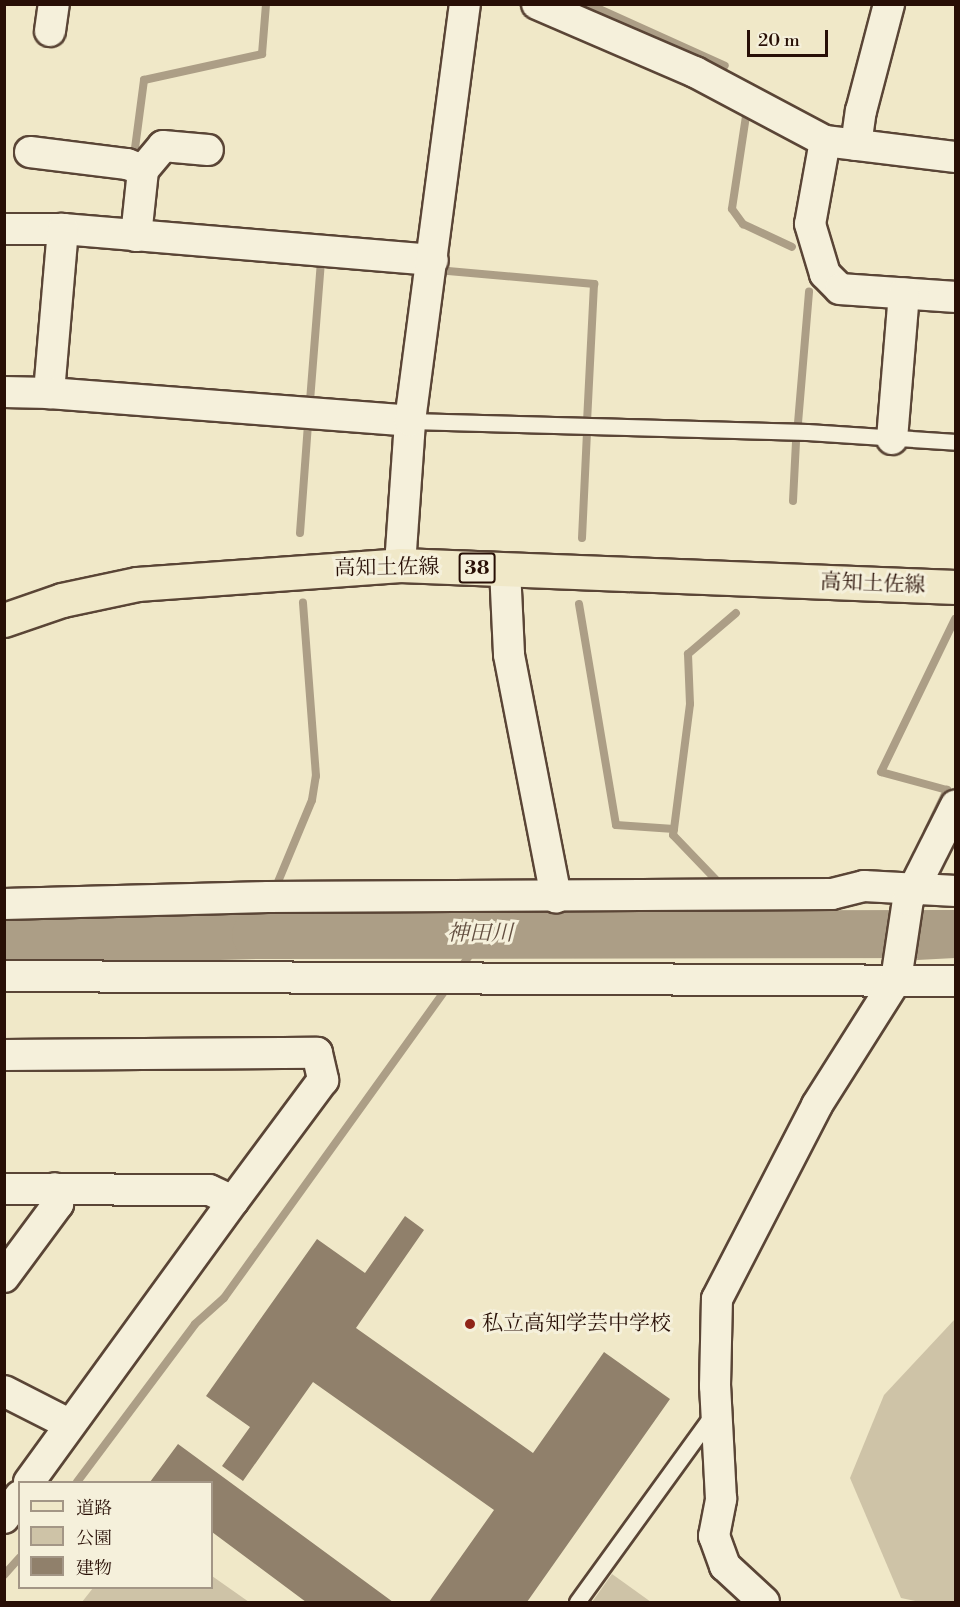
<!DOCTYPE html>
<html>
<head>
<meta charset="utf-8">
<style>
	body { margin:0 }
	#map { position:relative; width:960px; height:1607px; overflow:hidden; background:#f0e8c8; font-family:"Libre Bodoni","Noto Serif JP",serif }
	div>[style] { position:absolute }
	.green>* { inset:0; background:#cec3a7 }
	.water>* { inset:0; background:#ac9e86 }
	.stream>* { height:8px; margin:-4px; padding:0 4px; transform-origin:4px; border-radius:4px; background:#ac9e86 }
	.river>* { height:48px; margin:-24px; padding:0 24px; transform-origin:24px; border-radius:24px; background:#ac9e86 }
	.building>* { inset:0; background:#90806b }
	.roads { filter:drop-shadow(2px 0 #5a4536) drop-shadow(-2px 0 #5a4536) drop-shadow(0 2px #5a4536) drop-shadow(0 -2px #5a4536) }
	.lane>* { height:15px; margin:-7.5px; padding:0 7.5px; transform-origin:7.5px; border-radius:7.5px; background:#f5f0db }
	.street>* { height:30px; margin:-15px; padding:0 15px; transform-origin:15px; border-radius:15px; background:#f5f0db }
	.primary>* { height:33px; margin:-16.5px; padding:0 16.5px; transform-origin:16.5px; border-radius:16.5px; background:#f0e8c8 }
	.dots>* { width:16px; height:16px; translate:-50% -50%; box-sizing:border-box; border:3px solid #f5f0db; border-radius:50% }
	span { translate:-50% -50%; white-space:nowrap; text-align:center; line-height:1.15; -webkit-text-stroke:6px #f5f0db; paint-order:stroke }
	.shield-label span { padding:2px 4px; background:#f5f0db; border:2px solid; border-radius:4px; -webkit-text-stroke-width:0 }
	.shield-label { font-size:20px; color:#280f06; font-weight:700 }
	.street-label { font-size:21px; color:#280f06 }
	.poi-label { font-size:21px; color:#280f06 }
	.left { translate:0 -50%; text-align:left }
	.water-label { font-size:22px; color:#634f40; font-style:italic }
	.frame { position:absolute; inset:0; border:6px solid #280f06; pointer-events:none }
	.legend { position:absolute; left:18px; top:1481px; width:195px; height:108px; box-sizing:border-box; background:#f5f0db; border:2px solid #a39686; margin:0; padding:8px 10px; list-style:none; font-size:18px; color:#280f06 }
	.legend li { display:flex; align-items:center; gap:12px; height:30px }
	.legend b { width:30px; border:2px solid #a39686 }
	.scale { position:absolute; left:747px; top:30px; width:81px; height:27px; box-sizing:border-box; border:3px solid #280f06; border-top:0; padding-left:8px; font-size:18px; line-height:21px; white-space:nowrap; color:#280f06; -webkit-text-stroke:4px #f5f0db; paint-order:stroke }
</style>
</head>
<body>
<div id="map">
	<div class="green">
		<i style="clip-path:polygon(955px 1319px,955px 1602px,920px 1602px,901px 1598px,850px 1478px,884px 1395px)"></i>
		<i style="clip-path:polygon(612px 1574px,651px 1602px,592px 1602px)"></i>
		<i style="clip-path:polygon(212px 1576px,249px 1602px,82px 1602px,93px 1588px,212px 1588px)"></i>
	</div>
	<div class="water">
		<i style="clip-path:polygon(924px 921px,955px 921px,955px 958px,917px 960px)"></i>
	</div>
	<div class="stream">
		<i style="left:588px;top:4px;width:150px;rotate:24.3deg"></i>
		<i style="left:746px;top:116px;width:94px;rotate:98.6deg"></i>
		<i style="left:732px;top:209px;width:19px;rotate:54deg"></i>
		<i style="left:743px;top:224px;width:54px;rotate:25.1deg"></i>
		<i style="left:134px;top:156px;width:77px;rotate:-82.5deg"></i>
		<i style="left:144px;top:80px;width:121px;rotate:-12.4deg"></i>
		<i style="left:262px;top:54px;width:50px;rotate:-85.4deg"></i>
		<i style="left:448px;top:271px;width:147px;rotate:5.1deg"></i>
		<i style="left:594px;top:284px;width:136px;rotate:92.9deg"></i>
		<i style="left:310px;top:401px;width:141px;rotate:-85.5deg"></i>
		<i style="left:798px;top:423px;width:132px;rotate:-85.2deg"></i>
		<i style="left:793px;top:501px;width:60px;rotate:-87.1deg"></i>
		<i style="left:300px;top:533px;width:110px;rotate:-85.8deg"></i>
		<i style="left:582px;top:538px;width:105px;rotate:-87.3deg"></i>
		<i style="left:579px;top:604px;width:224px;rotate:80.5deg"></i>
		<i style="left:616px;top:825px;width:58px;rotate:3.9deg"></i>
		<i style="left:927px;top:832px;width:47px;rotate:-64.5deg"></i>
		<i style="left:947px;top:790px;width:68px;rotate:-164.7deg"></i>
		<i style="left:881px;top:772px;width:170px;rotate:-64.2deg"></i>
		<i style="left:721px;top:885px;width:69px;rotate:-133.8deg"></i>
		<i style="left:673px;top:835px;width:6px;rotate:-81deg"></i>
		<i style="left:674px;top:829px;width:126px;rotate:-82.7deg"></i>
		<i style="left:690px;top:704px;width:50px;rotate:-92.3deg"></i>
		<i style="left:688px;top:654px;width:63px;rotate:-40.5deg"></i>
		<i style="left:275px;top:889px;width:96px;rotate:-67.4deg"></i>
		<i style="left:312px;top:800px;width:24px;rotate:-81deg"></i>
		<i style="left:316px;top:776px;width:174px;rotate:-94.3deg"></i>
		<i style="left:738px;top:903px;width:45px;rotate:45.9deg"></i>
		<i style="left:256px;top:935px;width:34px;rotate:-67deg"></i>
		<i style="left:462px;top:966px;width:39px;rotate:-55deg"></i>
		<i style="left:77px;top:1482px;width:197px;rotate:-53.2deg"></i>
		<i style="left:195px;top:1324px;width:39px;rotate:-42deg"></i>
		<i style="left:224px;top:1298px;width:384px;rotate:-54.3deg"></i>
		<i style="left:4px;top:1575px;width:24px;rotate:-48deg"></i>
	</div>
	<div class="river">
		<i style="left:4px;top:942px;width:252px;rotate:-1.6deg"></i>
		<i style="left:256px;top:935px;width:700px;rotate:-0.08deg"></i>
	</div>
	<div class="building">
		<i style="clip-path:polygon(405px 1216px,424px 1230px,356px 1328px,533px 1453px,604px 1352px,670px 1399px,527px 1602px,429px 1602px,494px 1510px,313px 1382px,243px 1481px,222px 1466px,250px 1427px,206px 1396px,317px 1239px,365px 1273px)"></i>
		<i style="clip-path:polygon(178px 1444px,393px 1602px,306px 1602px,212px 1532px,212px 1482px,150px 1482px)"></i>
	</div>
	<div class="roads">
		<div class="lane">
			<i style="left:410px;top:421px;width:397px;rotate:1.6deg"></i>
			<i style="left:807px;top:432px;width:149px;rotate:3.8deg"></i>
			<i style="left:577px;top:1602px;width:233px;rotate:-54.1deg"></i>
		</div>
		<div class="street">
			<i style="left:537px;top:4px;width:172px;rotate:23.3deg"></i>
			<i style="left:695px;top:72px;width:147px;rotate:28deg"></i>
			<i style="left:825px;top:141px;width:132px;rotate:7deg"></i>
			<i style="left:50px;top:31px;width:27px;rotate:-82deg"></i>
			<i style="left:825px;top:141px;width:84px;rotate:100.2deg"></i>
			<i style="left:810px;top:224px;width:52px;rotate:73.3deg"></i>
			<i style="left:825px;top:274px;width:21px;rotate:45deg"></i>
			<i style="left:840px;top:289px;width:116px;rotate:3.9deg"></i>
			<i style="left:856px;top:145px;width:34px;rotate:-82deg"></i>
			<i style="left:861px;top:111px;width:111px;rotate:-75.3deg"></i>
			<i style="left:30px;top:152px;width:98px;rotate:7.1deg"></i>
			<i style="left:127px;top:164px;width:17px;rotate:21deg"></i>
			<i style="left:4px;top:229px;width:59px"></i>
			<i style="left:63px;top:229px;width:371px;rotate:4.8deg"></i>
			<i style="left:63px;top:229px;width:165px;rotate:94.9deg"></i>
			<i style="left:49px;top:393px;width:362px;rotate:4.4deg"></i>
			<i style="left:136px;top:236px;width:66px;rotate:-83.9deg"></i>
			<i style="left:143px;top:170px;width:31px;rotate:-50deg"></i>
			<i style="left:163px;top:146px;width:45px;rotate:5.1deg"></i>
			<i style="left:4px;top:392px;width:45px;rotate:1.3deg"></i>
			<i style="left:892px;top:439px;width:146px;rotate:-85.3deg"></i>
			<i style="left:400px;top:565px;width:144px;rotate:-86deg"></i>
			<i style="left:410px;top:421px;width:421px;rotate:-82.5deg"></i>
			<i style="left:505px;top:569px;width:86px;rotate:87.3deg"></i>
			<i style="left:509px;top:655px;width:247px;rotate:79deg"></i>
			<i style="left:4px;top:904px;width:264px;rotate:-1.5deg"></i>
			<i style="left:268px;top:897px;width:564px;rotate:-0.3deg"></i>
			<i style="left:832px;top:894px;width:33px;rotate:-14deg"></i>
			<i style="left:864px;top:886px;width:92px;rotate:3.1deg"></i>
			<i style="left:4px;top:976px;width:952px;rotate:0.3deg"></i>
			<i style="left:4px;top:1055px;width:313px;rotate:-0.4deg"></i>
			<i style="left:317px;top:1053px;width:28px;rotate:77deg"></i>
			<i style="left:323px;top:1080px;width:151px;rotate:126.6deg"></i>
			<i style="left:233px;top:1201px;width:26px;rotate:-155deg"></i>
			<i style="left:209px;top:1190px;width:205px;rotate:-179.7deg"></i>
			<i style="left:4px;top:1277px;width:91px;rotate:-53.5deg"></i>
			<i style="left:58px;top:1204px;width:16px;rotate:-101deg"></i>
			<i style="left:4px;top:1391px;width:73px;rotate:26.9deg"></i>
			<i style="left:29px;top:1482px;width:347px;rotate:-54deg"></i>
			<i style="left:4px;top:1518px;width:27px;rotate:-54deg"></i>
			<i style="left:764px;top:1602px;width:53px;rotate:-137.3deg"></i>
			<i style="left:725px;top:1566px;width:32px;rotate:-110deg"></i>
			<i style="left:714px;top:1536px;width:38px;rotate:-79deg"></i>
			<i style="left:721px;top:1499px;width:113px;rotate:-93deg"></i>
			<i style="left:715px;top:1386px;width:87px;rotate:-88.7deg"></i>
			<i style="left:717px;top:1299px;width:218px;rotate:-62.7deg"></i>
			<i style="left:817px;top:1105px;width:148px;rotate:-57.7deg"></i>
			<i style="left:896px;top:980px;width:81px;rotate:-81.5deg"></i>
			<i style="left:908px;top:900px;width:106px;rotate:-63.2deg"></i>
		</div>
		<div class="primary">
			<i style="left:4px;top:620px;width:61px;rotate:-19deg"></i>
			<i style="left:62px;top:600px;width:77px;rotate:-12deg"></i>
			<i style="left:137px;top:584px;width:264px;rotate:-4.1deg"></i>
			<i style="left:400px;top:565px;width:556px;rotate:2.27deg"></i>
		</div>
	</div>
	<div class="dots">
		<i style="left:470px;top:1324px;background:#8f2418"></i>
	</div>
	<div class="shield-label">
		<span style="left:477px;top:568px">38</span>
	</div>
	<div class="street-label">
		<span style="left:387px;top:568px;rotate:-1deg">高知土佐線</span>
		<span style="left:873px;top:584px;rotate:2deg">高知土佐線</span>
	</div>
	<div class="poi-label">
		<span class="left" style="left:482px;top:1324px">私立高知学芸中学校</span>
	</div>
	<div class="water-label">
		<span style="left:480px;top:934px">神田川</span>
	</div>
	<div class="frame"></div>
	<ul class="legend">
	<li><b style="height:8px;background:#f0e8c8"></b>道路</li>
	<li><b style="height:16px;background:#cec3a7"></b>公園</li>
	<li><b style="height:16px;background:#90806b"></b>建物</li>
	</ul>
	<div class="scale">20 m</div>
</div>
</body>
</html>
